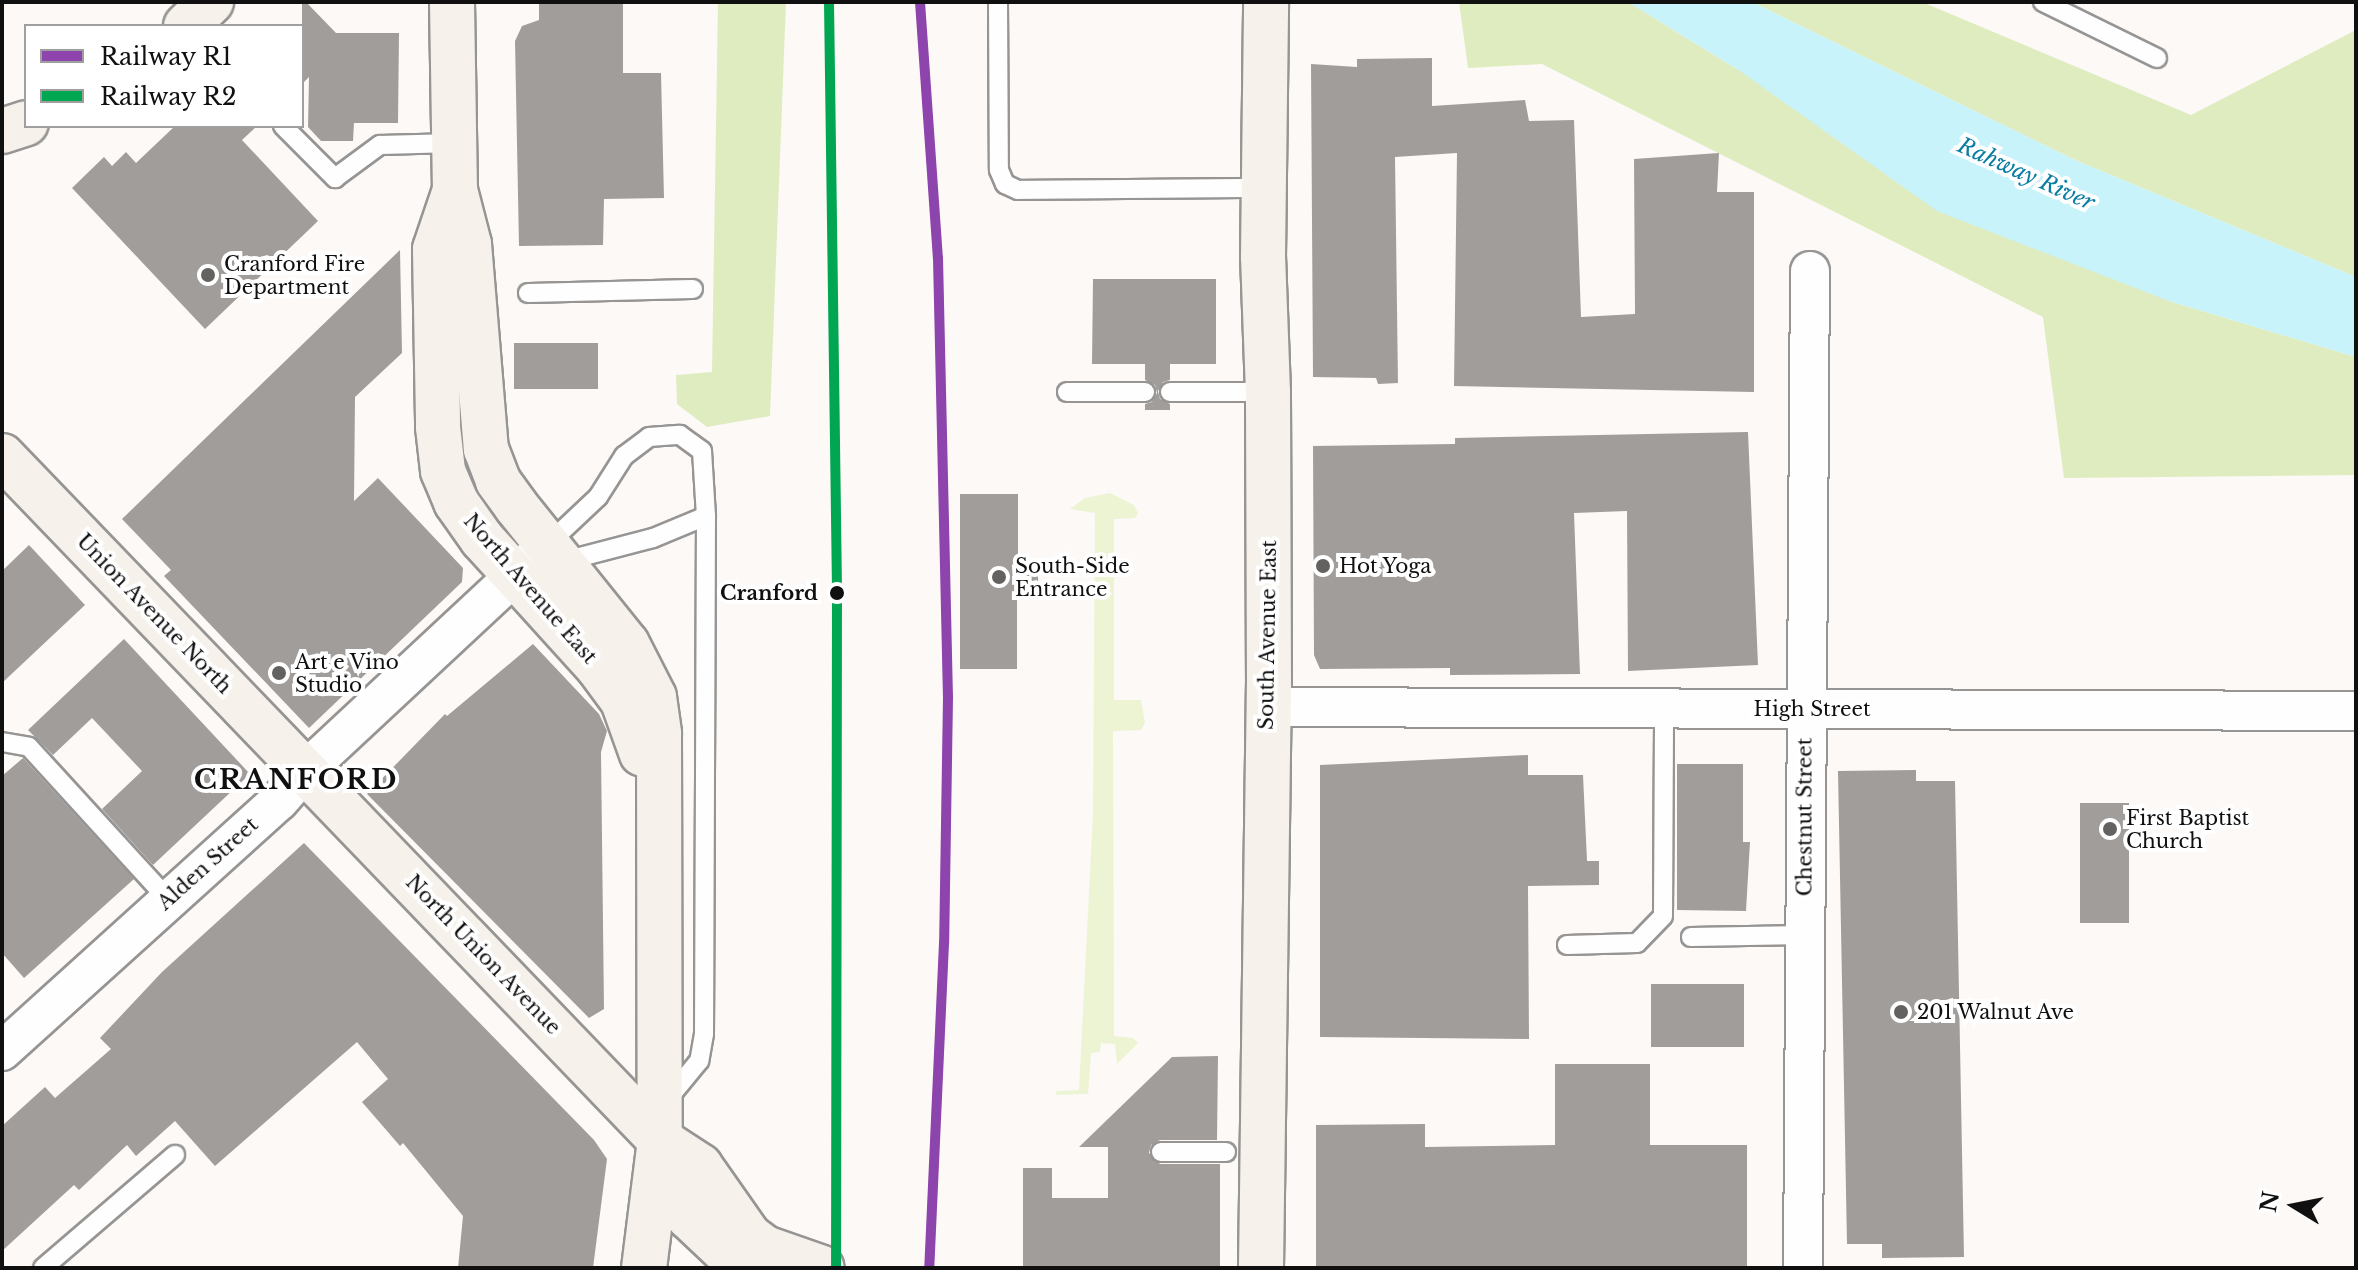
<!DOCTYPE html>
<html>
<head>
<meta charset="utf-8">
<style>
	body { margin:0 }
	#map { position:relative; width:2358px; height:1270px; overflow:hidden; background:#fcf9f6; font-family:"Libre Baskerville",serif }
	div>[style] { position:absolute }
	.green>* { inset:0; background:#ecf4d3 }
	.forest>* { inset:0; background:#dfecc0 }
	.water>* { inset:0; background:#c8f3fb }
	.building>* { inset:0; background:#a09d9b; transform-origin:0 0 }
	.roads { filter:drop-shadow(2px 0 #969594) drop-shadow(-2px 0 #969594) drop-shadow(0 2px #969594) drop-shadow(0 -2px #969594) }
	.lane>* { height:18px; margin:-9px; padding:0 9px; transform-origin:9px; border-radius:9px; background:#fffefe }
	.street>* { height:38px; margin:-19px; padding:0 19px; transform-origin:19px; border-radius:19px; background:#fffefe }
	.secondary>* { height:44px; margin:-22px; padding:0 22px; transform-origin:22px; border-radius:22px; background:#f6f2eb }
	.rail>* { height:9px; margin-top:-4.5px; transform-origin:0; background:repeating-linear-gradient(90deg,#fff 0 18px,#dbc3c9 0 36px); box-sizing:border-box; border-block:2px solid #dbc3c9 }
	.rail-1>* { height:10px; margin:-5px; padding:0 5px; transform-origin:5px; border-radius:5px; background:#8e44ad }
	.rail-2>* { height:10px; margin:-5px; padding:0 5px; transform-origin:5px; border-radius:5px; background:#00a651 }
	.dots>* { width:22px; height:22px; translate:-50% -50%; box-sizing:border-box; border:4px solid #fff; border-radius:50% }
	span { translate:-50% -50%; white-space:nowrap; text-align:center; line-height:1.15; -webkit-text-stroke:8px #fff; paint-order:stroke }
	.poi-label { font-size:20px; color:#101010 }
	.left { translate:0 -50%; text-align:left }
	.street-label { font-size:20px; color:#101010 }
	.stop-label { font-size:20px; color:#101010; font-weight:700 }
	.right { translate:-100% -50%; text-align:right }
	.water-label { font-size:22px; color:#0a7ea2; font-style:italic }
	.district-label { font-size:28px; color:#101010; font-weight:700; letter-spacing:2px }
	.frame { position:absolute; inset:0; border:4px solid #101010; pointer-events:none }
	.legend { position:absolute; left:24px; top:24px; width:280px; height:104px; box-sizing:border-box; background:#fff; border:2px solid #9f9f9f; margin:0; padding:10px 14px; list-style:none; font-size:24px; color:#101010 }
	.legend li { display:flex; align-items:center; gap:16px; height:40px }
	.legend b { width:40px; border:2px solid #9f9f9f }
	.north { position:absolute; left:2254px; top:1166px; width:80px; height:80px; -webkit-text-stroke:6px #fff; paint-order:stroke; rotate:280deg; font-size:22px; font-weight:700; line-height:32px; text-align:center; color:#101010 }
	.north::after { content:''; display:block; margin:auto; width:28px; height:36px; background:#101010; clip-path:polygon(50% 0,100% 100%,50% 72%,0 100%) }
</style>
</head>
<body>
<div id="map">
	<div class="green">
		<i style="clip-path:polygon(1110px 493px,1134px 505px,1138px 513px,1135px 518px,1114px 519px,1114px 700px,1141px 700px,1145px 723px,1141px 730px,1113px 731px,1114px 1036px,1133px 1038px,1138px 1043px,1117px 1064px,1115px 1044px,1101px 1043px,1100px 1052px,1091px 1053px,1088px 1094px,1055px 1095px,1057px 1091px,1079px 1090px,1093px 815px,1095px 513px,1070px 509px,1085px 498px)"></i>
	</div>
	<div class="forest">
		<i style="clip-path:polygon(718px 2px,786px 2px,770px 416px,707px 427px,677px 404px,676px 375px,712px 372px)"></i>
		<i style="clip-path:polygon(1459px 2px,1628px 2px,1740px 71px,2169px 301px,2356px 357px,2356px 475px,2064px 478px,2043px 317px,1542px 64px,1468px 68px)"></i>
		<i style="clip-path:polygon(1752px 2px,1922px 2px,2191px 115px,2356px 30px,2356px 277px,2075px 160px)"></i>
	</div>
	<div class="water">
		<i style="clip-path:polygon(1628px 2px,1752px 2px,2075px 160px,2356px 277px,2356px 357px,2169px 301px,1937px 211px,1740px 71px)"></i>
	</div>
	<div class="building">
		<i style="clip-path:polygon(302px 2px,306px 2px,336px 33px,399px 33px,398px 123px,354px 123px,353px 141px,321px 141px,308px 127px,309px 77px,302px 84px)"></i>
		<i style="clip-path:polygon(539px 2px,623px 2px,623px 73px,661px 73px,664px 198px,604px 199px,603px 245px,519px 246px,515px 41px,522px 26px,539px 20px)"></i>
		<i style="clip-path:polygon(1432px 58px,1432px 106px,1525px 100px,1529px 121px,1574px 120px,1581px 317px,1635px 314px,1634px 159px,1719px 153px,1717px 192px,1754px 192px,1754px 392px,1454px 386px,1457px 153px,1395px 157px,1398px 383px,1378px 384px,1376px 378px,1313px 377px,1311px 64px,1357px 67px,1357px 59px)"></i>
		<i style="clip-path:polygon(175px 126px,257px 126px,242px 140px,318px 221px,205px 329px,72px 188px,104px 157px,112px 166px,126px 152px,136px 163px)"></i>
		<i style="clip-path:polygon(400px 250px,402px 353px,355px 397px,354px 501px,378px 478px,463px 568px,462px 582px,309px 728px,164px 576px,171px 570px,122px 519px)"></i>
		<i style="clip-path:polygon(1093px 279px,1216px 279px,1216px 364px,1170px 364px,1170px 380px,1163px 382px,1158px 391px,1160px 399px,1170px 404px,1170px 410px,1145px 410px,1145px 404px,1152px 402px,1157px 393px,1155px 385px,1145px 380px,1145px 364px,1092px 364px)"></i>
		<i style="left:514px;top:343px;width:84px;height:46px"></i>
		<i style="clip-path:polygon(1748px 432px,1758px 665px,1628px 671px,1627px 511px,1574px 513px,1580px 674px,1450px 675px,1450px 668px,1320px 669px,1314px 655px,1313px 446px,1455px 444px,1455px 438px)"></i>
		<i style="clip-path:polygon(960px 494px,1018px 494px,1018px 569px,1038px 568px,1038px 598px,1017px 598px,1017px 669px,960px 669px)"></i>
		<i style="clip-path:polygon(29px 545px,85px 605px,2px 683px,2px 571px)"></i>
		<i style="clip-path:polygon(124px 639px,250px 774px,153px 865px,102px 809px,142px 771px,92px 718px,53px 755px,28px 730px)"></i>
		<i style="clip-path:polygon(533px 644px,599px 714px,607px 731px,601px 752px,604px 1009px,589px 1018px,367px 794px,445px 714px,447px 716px)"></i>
		<i style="clip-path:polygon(1528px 755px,1528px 775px,1583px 775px,1587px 861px,1599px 861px,1599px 885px,1528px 886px,1529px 1039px,1320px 1037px,1320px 765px)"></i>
		<i style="clip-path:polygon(23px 758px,134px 879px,24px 978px,2px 953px,2px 776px)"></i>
		<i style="clip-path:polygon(1677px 764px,1743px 764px,1743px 842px,1750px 842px,1746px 911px,1677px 910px)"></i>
		<i style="clip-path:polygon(1916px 770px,1916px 781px,1955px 781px,1964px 1257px,1882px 1258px,1882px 1244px,1847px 1244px,1838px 771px)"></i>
		<i style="left:2129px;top:803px;width:120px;height:49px;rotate:90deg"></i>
		<i style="clip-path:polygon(304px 843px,594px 1140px,607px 1159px,593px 1268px,458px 1268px,463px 1216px,403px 1143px,400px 1146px,362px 1102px,388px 1079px,357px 1042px,215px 1166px,175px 1121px,136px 1156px,127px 1145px,79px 1190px,74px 1185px,2px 1251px,2px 1126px,45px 1087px,55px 1098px,111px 1049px,100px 1038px,162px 972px)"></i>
		<i style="left:1744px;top:984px;width:63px;height:93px;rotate:90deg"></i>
		<i style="clip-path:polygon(1218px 1056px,1217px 1140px,1160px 1140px,1151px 1145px,1149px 1153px,1160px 1164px,1220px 1164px,1220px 1268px,1023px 1268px,1023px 1168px,1052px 1168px,1052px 1198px,1108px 1198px,1108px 1147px,1079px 1147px,1172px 1057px)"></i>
		<i style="clip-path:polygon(1555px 1064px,1650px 1064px,1650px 1145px,1747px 1145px,1747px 1266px,1316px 1268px,1316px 1125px,1425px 1124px,1425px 1147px,1555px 1145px)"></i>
	</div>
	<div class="roads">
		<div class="lane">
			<i style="left:998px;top:2px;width:168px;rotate:89.7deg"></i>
			<i style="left:999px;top:170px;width:15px;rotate:67deg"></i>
			<i style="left:1005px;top:184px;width:14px;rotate:25deg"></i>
			<i style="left:1018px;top:190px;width:247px;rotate:-0.5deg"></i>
			<i style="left:2043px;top:2px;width:127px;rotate:26.2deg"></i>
			<i style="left:283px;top:126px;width:74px;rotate:45deg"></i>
			<i style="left:335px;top:178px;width:56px;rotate:-36.3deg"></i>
			<i style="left:380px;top:145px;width:75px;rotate:-1.5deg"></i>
			<i style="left:528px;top:293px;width:165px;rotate:-1.4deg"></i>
			<i style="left:1067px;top:392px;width:78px"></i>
			<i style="left:1170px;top:392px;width:98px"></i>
			<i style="left:547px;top:545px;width:70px;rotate:-43.3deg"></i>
			<i style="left:598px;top:497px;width:49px;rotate:-57.6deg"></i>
			<i style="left:624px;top:456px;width:31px;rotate:-37deg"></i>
			<i style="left:649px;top:437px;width:31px;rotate:-4deg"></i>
			<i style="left:680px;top:435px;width:27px;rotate:36deg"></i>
			<i style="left:702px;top:451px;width:65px;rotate:86.5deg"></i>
			<i style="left:706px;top:516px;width:518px;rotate:90.22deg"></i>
			<i style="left:704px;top:1034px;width:27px;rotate:100deg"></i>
			<i style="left:699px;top:1061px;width:50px;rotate:129.4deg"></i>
			<i style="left:561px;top:562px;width:95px;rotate:-14.6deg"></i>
			<i style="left:653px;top:538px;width:57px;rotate:-22.5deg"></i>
			<i style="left:2px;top:742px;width:27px;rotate:10deg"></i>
			<i style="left:29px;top:747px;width:206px;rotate:47.6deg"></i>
			<i style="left:1691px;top:937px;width:113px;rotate:-1deg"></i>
			<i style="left:1567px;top:945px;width:70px;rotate:-1.6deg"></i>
			<i style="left:1637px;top:943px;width:37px;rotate:-46deg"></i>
			<i style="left:1663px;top:916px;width:207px;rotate:-89.7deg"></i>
			<i style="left:1161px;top:1152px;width:65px"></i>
			<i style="left:43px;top:1268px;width:174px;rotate:-40.6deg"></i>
		</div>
		<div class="street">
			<i style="left:1268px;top:707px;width:1088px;rotate:0.21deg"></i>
			<i style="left:2px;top:1051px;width:373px;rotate:-42.1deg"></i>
			<i style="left:279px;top:801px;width:40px;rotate:-49deg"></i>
			<i style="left:305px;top:771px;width:317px;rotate:-43deg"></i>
			<i style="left:1803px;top:1268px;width:997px;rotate:-89.6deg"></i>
		</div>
		<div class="secondary">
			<i style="left:452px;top:2px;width:188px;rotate:89.1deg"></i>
			<i style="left:455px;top:190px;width:56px;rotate:75.5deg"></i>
			<i style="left:469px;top:244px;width:206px;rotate:85.3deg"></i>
			<i style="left:486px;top:449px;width:34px;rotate:69deg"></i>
			<i style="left:498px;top:481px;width:31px;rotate:54deg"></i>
			<i style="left:516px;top:506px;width:177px;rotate:51.2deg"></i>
			<i style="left:627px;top:644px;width:59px;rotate:63deg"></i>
			<i style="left:654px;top:697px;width:37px;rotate:82deg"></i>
			<i style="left:659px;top:734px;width:406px;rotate:89.9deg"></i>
			<i style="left:660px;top:1140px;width:129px;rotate:97.1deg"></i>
			<i style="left:186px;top:26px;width:35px;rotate:-44deg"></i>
			<i style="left:2px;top:131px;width:25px;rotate:-18deg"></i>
			<i style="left:455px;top:190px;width:62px;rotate:108.7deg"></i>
			<i style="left:435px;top:249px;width:178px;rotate:89deg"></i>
			<i style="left:438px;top:427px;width:44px;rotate:83.5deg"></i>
			<i style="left:443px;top:471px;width:34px;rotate:67deg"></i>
			<i style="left:456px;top:502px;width:45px;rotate:54.9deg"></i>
			<i style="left:482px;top:539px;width:173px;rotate:47.8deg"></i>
			<i style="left:598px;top:667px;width:42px;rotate:53.7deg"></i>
			<i style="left:623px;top:701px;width:56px;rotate:70.3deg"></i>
			<i style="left:2px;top:456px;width:949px;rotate:46.11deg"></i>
			<i style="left:660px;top:1140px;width:48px;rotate:33deg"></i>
			<i style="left:700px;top:1166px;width:85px;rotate:55deg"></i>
			<i style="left:749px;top:1236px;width:20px;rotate:37deg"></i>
			<i style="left:765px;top:1248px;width:60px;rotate:19.3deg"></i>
			<i style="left:662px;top:1146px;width:76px;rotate:69.2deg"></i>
			<i style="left:689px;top:1217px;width:74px;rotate:43.4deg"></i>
			<i style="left:1261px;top:1268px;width:585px;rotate:-89.22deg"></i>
			<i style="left:1269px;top:683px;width:291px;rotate:-90.2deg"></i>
			<i style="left:1268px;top:392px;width:135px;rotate:-92.1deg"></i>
			<i style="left:1263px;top:257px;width:255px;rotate:-89.3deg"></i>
		</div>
	</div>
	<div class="rail">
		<i style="left:920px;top:2px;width:257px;rotate:86deg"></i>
		<i style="left:938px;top:258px;width:439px;rotate:88.7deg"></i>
		<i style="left:948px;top:697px;width:246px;rotate:90.9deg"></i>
		<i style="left:944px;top:943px;width:325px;rotate:92.6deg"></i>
	</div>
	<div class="rail-1">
		<i style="left:920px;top:2px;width:257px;rotate:86deg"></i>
		<i style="left:938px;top:258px;width:439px;rotate:88.7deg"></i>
		<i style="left:948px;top:697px;width:246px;rotate:90.9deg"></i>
		<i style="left:944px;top:943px;width:325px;rotate:92.6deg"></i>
	</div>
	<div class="rail-2">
		<i style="left:829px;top:2px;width:588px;rotate:89.22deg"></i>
		<i style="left:837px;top:590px;width:678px;rotate:90.08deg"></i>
	</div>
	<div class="dots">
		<i style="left:208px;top:275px;background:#636260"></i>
		<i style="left:1323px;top:566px;background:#636260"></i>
		<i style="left:999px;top:577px;background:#636260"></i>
		<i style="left:837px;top:593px;background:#101010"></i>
		<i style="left:279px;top:673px;background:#636260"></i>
		<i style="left:2110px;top:829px;background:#636260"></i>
		<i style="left:1901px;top:1012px;background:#636260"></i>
	</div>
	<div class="poi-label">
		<span class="left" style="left:224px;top:276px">Cranford Fire<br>Department</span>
		<span class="left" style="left:1015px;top:578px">South-Side<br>Entrance</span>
		<span class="left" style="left:1339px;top:566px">Hot Yoga</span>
		<span class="left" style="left:295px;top:674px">Art e Vino<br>Studio</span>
		<span class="left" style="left:2126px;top:830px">First Baptist<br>Church</span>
		<span class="left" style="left:1917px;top:1012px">201 Walnut Ave</span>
	</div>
	<div class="street-label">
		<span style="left:530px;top:589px;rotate:49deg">North Avenue East</span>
		<span style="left:154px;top:614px;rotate:46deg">Union Avenue North</span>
		<span style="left:1268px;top:635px;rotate:-89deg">South Avenue East</span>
		<span style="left:1812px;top:709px">High Street</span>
		<span style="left:1805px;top:817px;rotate:-90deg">Chestnut Street</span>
		<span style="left:208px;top:864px;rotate:-42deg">Alden Street</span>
		<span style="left:483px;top:955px;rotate:46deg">North Union Avenue</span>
	</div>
	<div class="stop-label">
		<span class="right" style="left:818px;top:593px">Cranford</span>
	</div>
	<div class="water-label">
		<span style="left:2026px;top:174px;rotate:24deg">Rahway River</span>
	</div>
	<div class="district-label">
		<span style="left:296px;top:780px">CRANFORD</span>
	</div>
	<div class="frame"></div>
	<ul class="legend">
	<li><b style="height:10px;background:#8e44ad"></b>Railway R1</li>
	<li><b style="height:10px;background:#00a651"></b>Railway R2</li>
	</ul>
	<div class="north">N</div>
</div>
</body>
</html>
